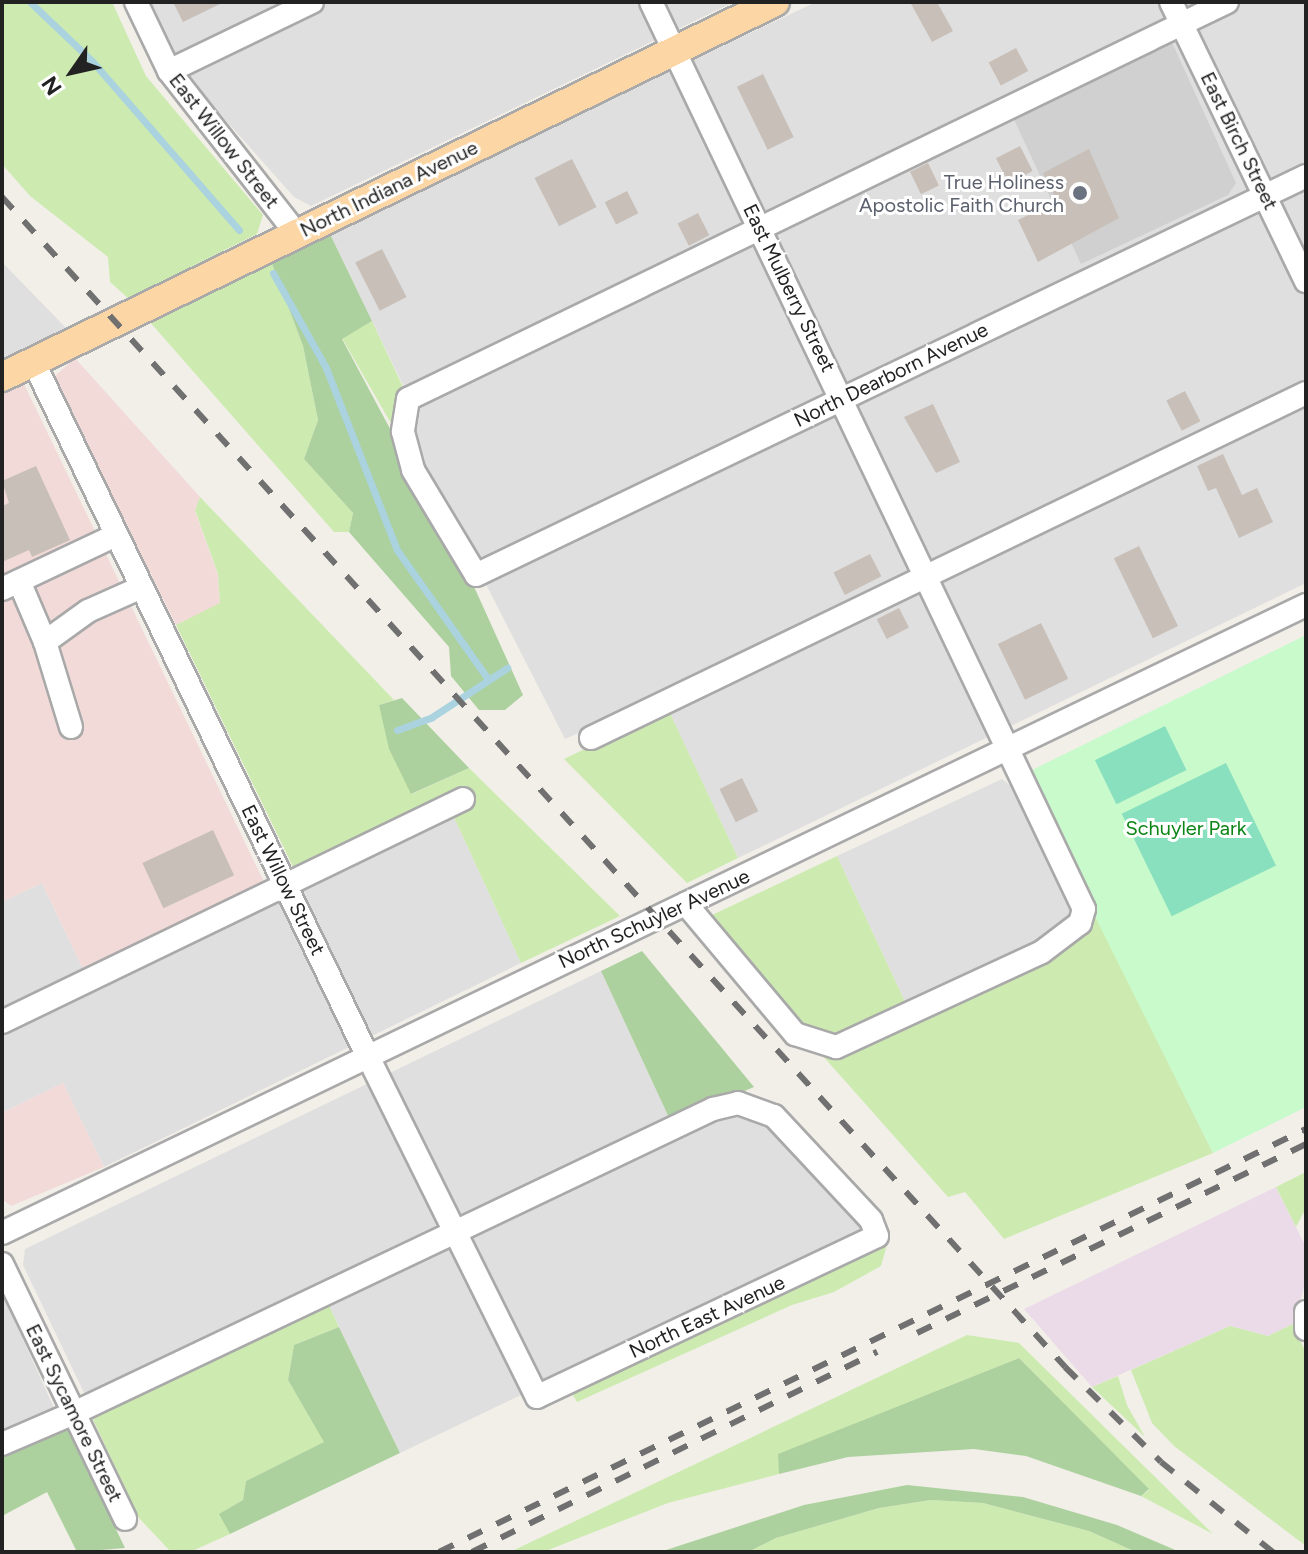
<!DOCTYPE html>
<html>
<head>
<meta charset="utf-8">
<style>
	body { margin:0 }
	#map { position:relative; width:1308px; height:1554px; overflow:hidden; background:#f2efe9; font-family:Figtree,sans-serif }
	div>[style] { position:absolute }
	.residential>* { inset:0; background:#e0dfdf }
	.commercial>* { inset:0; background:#f2dad9 }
	.industrial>* { inset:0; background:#ebdbe8 }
	.religious>* { inset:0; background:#d0d0d0 }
	.grass>* { inset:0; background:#cdebb0 }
	.forest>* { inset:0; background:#add19e }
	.park>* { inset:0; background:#c8facc }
	.pitch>* { inset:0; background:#88e0be; transform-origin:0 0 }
	.stream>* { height:7px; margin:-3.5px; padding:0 3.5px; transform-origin:3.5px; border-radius:3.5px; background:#aad3df }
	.building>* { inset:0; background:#c7bfb8; transform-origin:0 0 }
	.roads { filter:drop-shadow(2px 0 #a9a9a9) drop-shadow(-2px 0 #a9a9a9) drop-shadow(0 2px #a9a9a9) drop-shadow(0 -2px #a9a9a9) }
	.minor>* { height:22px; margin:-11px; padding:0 11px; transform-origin:11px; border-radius:11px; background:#fff }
	.major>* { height:28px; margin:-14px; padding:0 14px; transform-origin:14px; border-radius:14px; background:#fcd6a4 }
	.rail>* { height:6px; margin-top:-3px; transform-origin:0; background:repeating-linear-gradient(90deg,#707070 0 16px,transparent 0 32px) }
	.dots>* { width:22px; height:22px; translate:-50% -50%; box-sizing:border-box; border:4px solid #fff; border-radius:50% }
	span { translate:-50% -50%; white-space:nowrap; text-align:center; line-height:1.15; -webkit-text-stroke:6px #fff; paint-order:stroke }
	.street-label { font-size:20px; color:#222 }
	.worship-label { font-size:20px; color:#5b616d }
	.right { translate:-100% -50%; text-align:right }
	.park-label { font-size:20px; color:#0c8416 }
	.frame { position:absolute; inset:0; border:4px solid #222; pointer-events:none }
	.north { position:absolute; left:32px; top:32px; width:80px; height:80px; -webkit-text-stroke:6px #fff; paint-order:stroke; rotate:236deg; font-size:22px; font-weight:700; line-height:32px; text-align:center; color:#222 }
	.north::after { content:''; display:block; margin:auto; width:28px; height:36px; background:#222; clip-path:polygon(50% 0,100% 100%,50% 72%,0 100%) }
</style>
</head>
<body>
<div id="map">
	<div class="residential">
		<i style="clip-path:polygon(147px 2px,734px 2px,311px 206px,294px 197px,190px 80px)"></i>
		<i style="clip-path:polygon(816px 2px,1306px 2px,1306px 583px,738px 858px,661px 695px,565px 739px,414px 443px,415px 410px,329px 232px)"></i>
		<i style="clip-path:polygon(2px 262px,66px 328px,2px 358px)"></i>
		<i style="clip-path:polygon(1002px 779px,1017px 791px,1075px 912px,1059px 933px,907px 1006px,837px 856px)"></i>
		<i style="clip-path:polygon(452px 813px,521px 963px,104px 1167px,63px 1083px,2px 1113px,2px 902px,42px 883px,92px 988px)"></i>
		<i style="clip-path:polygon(601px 971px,677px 1135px,722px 1113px,757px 1114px,865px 1230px,400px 1453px,320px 1287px,87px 1399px,23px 1265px,25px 1249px)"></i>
		<i style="clip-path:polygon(2px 1293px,55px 1410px,2px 1433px)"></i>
	</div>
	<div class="commercial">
		<i style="clip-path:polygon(75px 358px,200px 497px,195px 511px,218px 575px,220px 604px,176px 625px,54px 377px)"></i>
		<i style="clip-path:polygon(24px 384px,264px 882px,83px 969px,42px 883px,2px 902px,2px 393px)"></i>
		<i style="clip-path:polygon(63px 1083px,104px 1167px,11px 1206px,2px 1199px,2px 1113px)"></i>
	</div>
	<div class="industrial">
		<i style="clip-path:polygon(1276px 1187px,1306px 1247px,1306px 1281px,1293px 1324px,1268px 1336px,1230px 1326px,1092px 1387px,1024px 1309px)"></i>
	</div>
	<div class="religious">
		<i style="clip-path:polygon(1170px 38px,1236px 183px,1228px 195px,1081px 264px,1011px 113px)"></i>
	</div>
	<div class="grass">
		<i style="clip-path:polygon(2px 2px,112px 2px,146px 76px,263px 215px,257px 234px,128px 298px,110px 282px,108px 257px,30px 196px,2px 164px)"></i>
		<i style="clip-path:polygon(271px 261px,303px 346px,318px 420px,304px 459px,353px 513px,349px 532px,334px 532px,149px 321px)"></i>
		<i style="clip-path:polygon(372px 321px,404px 389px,393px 427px,342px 338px)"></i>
		<i style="clip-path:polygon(200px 497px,394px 700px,379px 705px,412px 794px,469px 768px,620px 916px,521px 963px,452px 813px,295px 871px,176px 625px,220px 603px,218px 574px,195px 510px)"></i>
		<i style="clip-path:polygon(668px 709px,738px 858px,687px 883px,564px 759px)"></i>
		<i style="clip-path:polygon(837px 856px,907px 1006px,857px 1034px,812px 1038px,721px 934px,712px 915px)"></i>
		<i style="clip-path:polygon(1096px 917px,1213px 1153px,1004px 1239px,965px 1192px,948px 1197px,822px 1055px,840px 1053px,1062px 947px)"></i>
		<i style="clip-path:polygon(1306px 1172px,1306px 1208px,1296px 1227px,1276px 1187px)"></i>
		<i style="clip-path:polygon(888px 1241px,881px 1266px,834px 1292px,792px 1305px,577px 1402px,571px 1392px)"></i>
		<i style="clip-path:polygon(327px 1301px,339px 1327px,294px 1345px,288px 1380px,325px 1442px,246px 1481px,243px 1500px,220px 1514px,230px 1534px,190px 1552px,171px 1552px,139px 1518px,90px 1413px)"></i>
		<i style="clip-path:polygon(1293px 1324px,1306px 1353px,1306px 1546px,1174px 1446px,1152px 1423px,1131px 1370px,1230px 1326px,1268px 1336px)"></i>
		<i style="clip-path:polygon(967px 1335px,1019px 1343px,1213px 1534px,1141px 1496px,1149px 1490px,1019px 1358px,779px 1454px,779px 1474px,668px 1503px,543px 1552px,510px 1552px)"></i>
		<i style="clip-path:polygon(1118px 1376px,1127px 1405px,1145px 1437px,1092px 1387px)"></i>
		<i style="clip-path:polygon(931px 1500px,983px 1503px,1089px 1531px,1136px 1552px,748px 1552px,776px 1538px,879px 1508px)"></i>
	</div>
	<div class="forest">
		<i style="clip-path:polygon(329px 232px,372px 321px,342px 339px,471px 580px,523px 695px,505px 710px,479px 710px,451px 676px,449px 647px,349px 532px,353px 513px,304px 459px,318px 420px,303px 346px,271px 261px)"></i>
		<i style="clip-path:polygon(402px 698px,469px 768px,411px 794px,389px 749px,379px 705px)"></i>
		<i style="clip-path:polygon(642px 951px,754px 1087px,671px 1122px,601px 971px)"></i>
		<i style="clip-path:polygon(339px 1327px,400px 1453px,230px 1534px,219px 1514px,243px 1500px,246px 1481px,324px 1442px,288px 1380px,294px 1345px)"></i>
		<i style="clip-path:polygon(1019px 1358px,1149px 1489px,1141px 1496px,1026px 1456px,974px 1449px,848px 1457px,779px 1474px,778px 1454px)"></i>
		<i style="clip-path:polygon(65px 1423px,125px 1548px,77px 1552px,47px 1492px,2px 1516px,2px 1452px)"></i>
		<i style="clip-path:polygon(907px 1485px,1023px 1497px,1117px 1525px,1180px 1552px,1136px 1552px,1089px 1531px,983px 1503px,931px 1500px,879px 1508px,776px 1538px,748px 1552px,660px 1552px,804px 1505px)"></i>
	</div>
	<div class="park">
		<i style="clip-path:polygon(1306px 635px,1306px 1107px,1213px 1153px,1024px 774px)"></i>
	</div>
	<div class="pitch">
		<i style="left:1165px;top:726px;width:49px;height:78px;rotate:64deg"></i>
		<i style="left:1226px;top:763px;width:114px;height:116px;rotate:64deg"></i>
	</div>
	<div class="stream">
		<i style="left:30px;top:2px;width:86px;rotate:43.6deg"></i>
		<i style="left:92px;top:61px;width:224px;rotate:49deg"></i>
		<i style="left:273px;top:273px;width:109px;rotate:60.8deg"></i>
		<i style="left:326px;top:368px;width:195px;rotate:68.7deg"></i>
		<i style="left:397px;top:550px;width:158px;rotate:54.8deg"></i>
		<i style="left:397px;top:730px;width:37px;rotate:-20deg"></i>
		<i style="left:432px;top:717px;width:90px;rotate:-33.2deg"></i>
	</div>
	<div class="building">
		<i style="clip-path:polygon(173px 2px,224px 2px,183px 22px)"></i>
		<i style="clip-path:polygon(910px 2px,937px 2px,953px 31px,932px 42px)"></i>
		<i style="left:1016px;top:48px;width:26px;height:31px;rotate:62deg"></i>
		<i style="left:763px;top:74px;width:70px;height:29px;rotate:64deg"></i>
		<i style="left:1020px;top:146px;width:28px;height:27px;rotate:63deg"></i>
		<i style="clip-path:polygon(1089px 149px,1119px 218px,1038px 262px,1018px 220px,1057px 201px,1043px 173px)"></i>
		<i style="left:572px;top:159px;width:54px;height:42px;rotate:63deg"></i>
		<i style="left:928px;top:163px;width:25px;height:20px;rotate:64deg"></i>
		<i style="left:627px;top:191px;width:25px;height:25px;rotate:63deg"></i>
		<i style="left:698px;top:213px;width:25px;height:23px;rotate:63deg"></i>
		<i style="left:382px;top:249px;width:54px;height:30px;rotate:63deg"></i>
		<i style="left:1185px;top:391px;width:34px;height:21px;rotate:63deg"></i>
		<i style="clip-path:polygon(933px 404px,960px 462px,936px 473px,904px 417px)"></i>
		<i style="clip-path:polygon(1223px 454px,1242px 495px,1257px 488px,1273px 522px,1239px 538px,1216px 488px,1208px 491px,1197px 466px)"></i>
		<i style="clip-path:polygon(36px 466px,70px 540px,32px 557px,29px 550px,2px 562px,2px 506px,9px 503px,2px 481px)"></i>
		<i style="left:1139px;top:546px;width:89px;height:28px;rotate:64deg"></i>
		<i style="left:870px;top:554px;width:25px;height:41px;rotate:63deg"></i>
		<i style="left:899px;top:608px;width:22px;height:25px;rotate:63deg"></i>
		<i style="left:1041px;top:623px;width:62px;height:48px;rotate:64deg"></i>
		<i style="left:742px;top:778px;width:37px;height:25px;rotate:64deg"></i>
		<i style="left:213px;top:830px;width:50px;height:78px;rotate:65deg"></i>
	</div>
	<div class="roads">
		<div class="minor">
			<i style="left:136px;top:2px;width:76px;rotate:64.4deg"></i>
			<i style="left:169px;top:71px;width:207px;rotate:51.9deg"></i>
			<i style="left:651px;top:2px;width:1005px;rotate:64.48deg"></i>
			<i style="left:1084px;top:909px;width:15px;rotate:106deg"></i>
			<i style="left:1080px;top:923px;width:48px;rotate:142.7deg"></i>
			<i style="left:1042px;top:952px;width:227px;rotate:155.2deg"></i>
			<i style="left:836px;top:1047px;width:43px;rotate:-162.4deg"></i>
			<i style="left:795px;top:1034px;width:170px;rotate:-130deg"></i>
			<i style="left:1171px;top:2px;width:310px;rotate:64.2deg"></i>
			<i style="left:1227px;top:2px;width:910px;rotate:154.14deg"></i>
			<i style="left:408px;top:399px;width:33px;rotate:99deg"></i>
			<i style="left:403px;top:432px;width:39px;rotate:75deg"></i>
			<i style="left:413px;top:470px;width:122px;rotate:59deg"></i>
			<i style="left:476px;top:575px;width:921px;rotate:-25.67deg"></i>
			<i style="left:169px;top:71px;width:159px;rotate:-25.8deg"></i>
			<i style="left:19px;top:581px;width:66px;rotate:66.9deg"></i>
			<i style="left:2px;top:589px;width:126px;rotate:-25.3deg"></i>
			<i style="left:71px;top:727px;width:89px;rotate:-107deg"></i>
			<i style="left:45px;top:642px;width:53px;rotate:-35.8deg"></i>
			<i style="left:88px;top:611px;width:59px;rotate:-24deg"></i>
			<i style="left:591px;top:738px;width:794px;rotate:-25.76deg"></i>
			<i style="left:2px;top:1022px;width:512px;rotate:-25.81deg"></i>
			<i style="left:2px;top:1233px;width:1447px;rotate:-25.72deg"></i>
			<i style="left:2px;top:1264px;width:283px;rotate:64.2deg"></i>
			<i style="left:1306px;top:1312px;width:17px;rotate:90deg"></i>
			<i style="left:2px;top:1444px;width:78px;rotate:-23.3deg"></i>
			<i style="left:74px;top:1413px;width:422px;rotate:-25.4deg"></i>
			<i style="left:455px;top:1232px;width:286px;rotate:-25.5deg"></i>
			<i style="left:713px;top:1109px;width:26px;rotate:-13deg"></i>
			<i style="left:738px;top:1103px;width:38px;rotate:20deg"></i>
			<i style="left:774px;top:1116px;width:142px;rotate:47deg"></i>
			<i style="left:871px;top:1220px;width:17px;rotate:69deg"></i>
			<i style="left:877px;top:1236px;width:376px;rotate:154.7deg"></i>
			<i style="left:537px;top:1397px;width:184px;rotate:-116.4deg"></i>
			<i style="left:455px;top:1232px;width:195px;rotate:-116.4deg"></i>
			<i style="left:368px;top:1057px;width:772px;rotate:-115.7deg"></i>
		</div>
		<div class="major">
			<i style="left:2px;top:377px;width:859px;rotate:-25.88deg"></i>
		</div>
	</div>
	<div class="rail">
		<i style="left:2px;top:197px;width:1581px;rotate:47.74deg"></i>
		<i style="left:1065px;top:1367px;width:135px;rotate:44.7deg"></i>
		<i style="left:1161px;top:1462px;width:144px;rotate:38.8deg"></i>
		<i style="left:917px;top:1333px;width:432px;rotate:-25.9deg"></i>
		<i style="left:439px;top:1552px;width:965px;rotate:-26.01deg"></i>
		<i style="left:472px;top:1552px;width:452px;rotate:-26.3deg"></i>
	</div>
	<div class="dots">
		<i style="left:1080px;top:193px;background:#6b7280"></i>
	</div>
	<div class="street-label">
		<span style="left:224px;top:141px;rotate:52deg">East Willow Street</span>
		<span style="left:1239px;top:141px;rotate:64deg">East Birch Street</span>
		<span style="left:389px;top:189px;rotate:-26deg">North Indiana Avenue</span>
		<span style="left:789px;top:288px;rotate:64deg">East Mulberry Street</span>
		<span style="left:891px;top:375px;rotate:-26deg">North Dearborn Avenue</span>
		<span style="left:283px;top:880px;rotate:64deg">East Willow Street</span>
		<span style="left:654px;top:919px;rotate:-25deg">North Schuyler Avenue</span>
		<span style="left:707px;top:1317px;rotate:-25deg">North East Avenue</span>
		<span style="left:74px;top:1413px;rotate:64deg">East Sycamore Street</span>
	</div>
	<div class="worship-label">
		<span class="right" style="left:1064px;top:194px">True Holiness<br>Apostolic Faith Church</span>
	</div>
	<div class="park-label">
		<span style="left:1186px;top:828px">Schuyler Park</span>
	</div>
	<div class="frame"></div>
	<div class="north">N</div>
</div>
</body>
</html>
